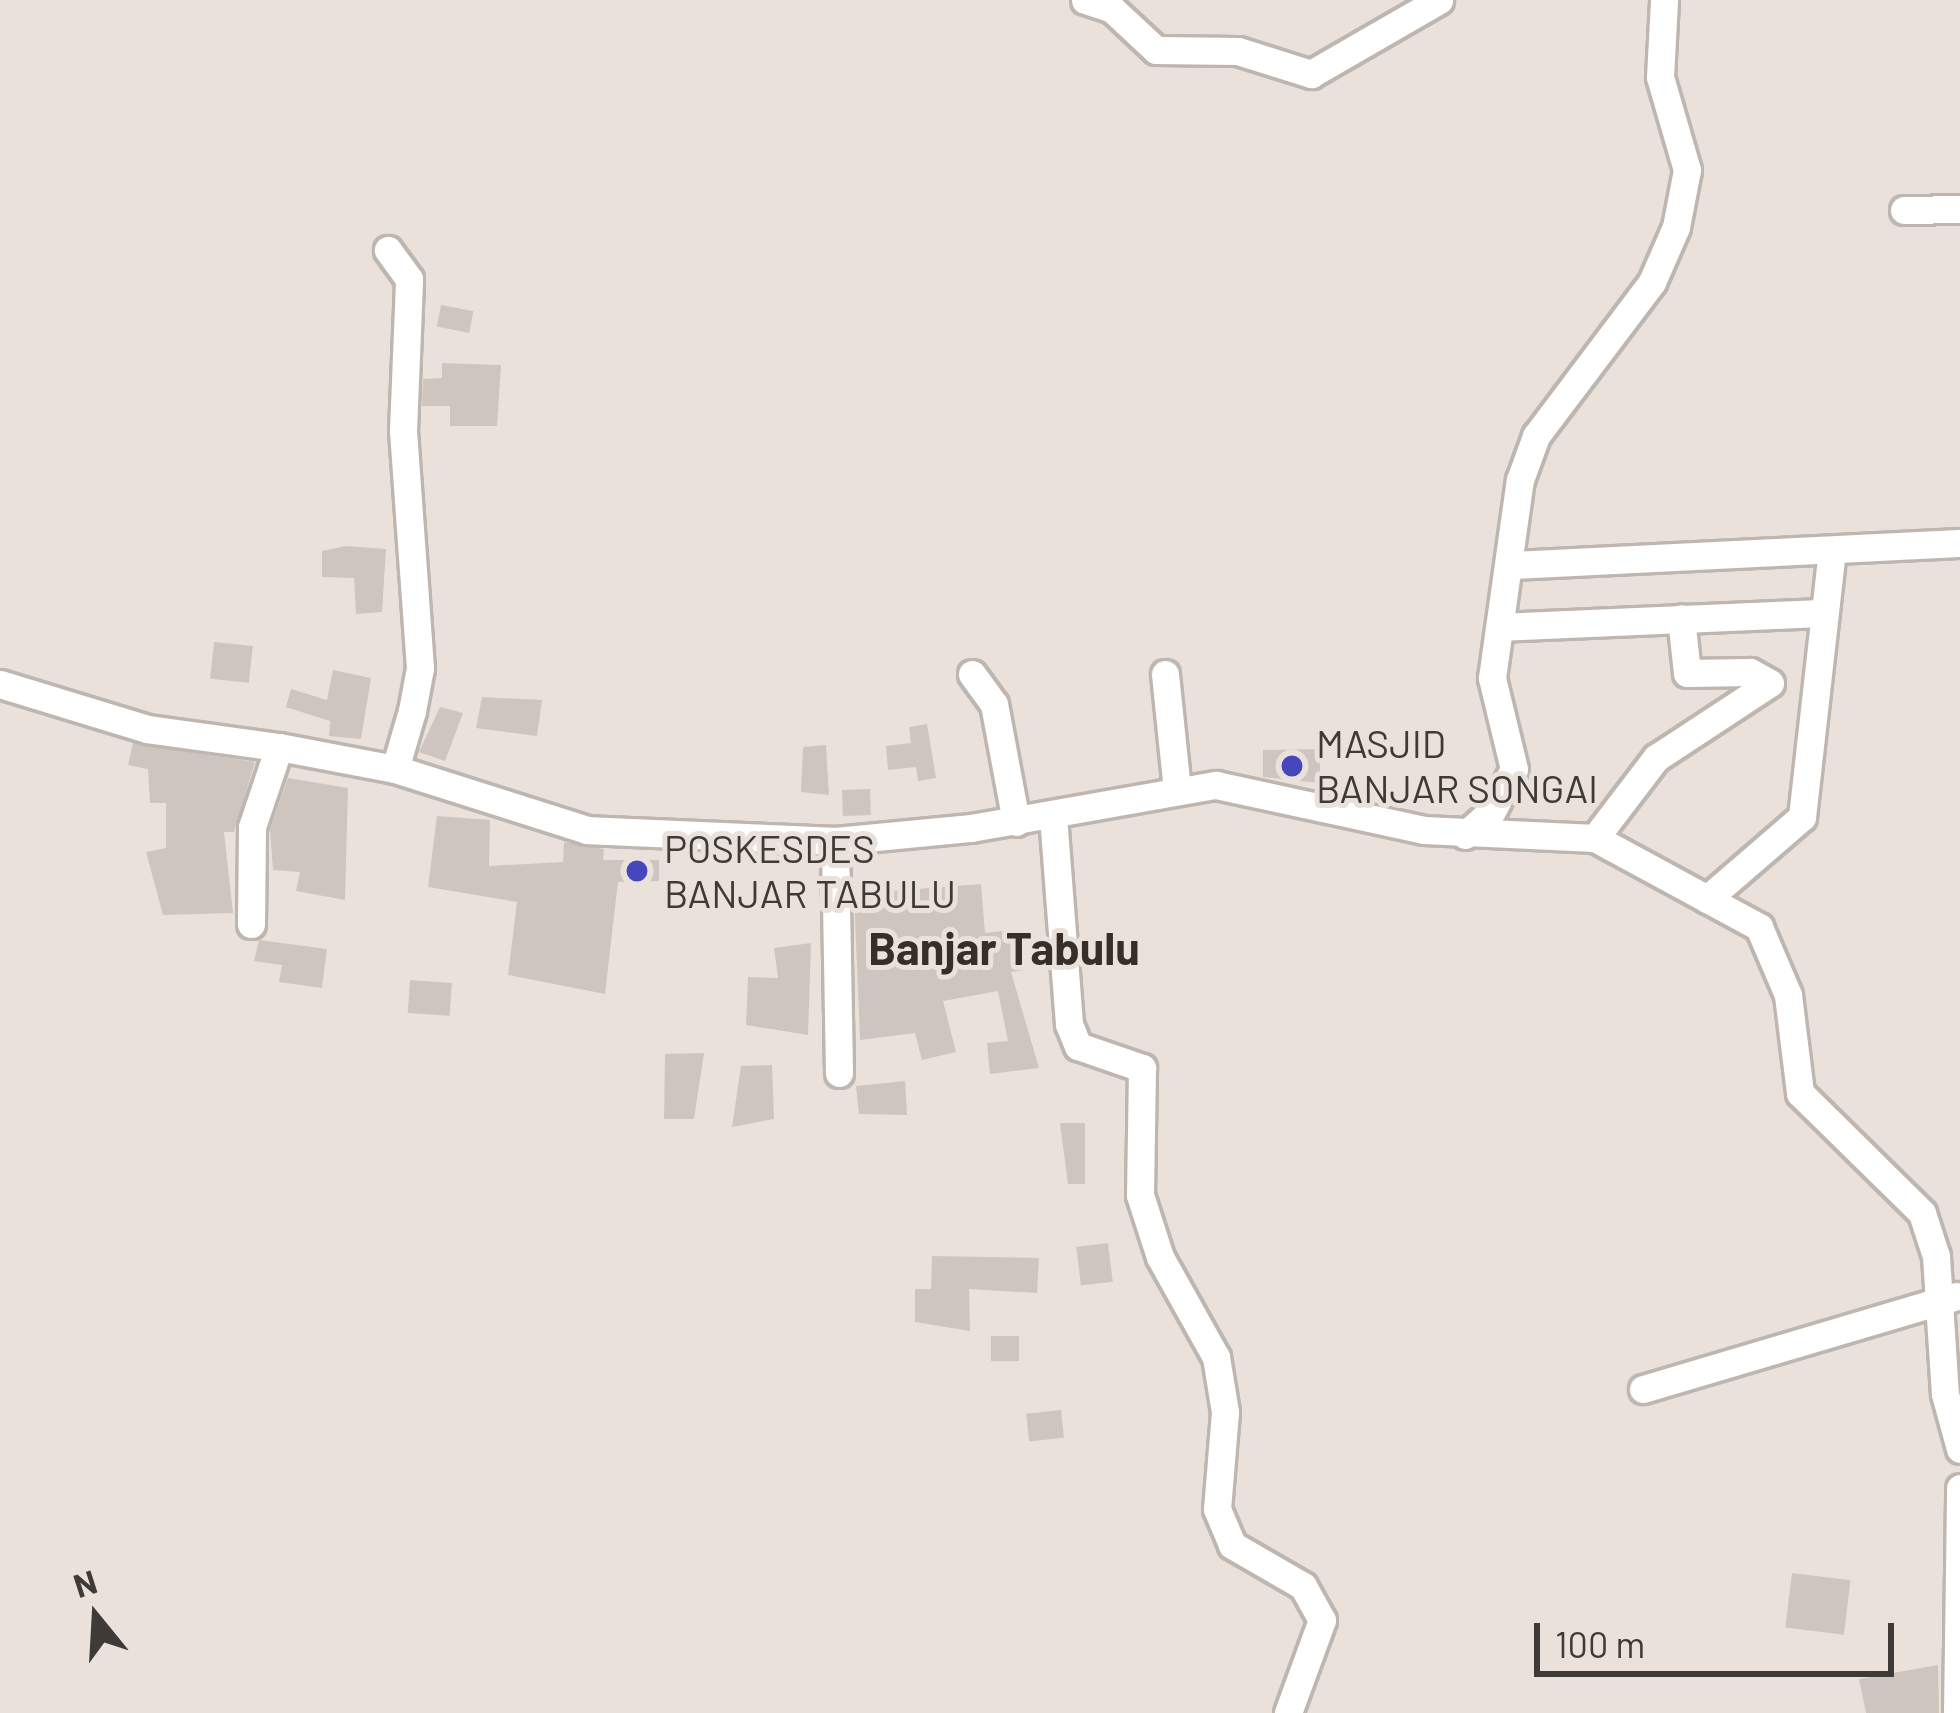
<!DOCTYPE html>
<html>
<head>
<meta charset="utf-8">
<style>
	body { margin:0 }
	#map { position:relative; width:1960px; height:1713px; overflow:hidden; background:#eae2da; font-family:Barlow,sans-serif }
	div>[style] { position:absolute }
	.building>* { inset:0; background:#cec6be; transform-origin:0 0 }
	.roads { filter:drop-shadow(3px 0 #beb6af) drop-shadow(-3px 0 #beb6af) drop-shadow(0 3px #beb6af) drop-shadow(0 -3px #beb6af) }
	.street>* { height:27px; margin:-13.5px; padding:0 13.5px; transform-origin:13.5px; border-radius:13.5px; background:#fff }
	.dots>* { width:33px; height:33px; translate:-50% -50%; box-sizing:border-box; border:6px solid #eae2da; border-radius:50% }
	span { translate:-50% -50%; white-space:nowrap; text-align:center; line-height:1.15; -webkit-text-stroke:10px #eae2da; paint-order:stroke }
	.poi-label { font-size:39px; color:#3d3a37 }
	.left { translate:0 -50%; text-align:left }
	.quarter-label { font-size:45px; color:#352f28; font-weight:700 }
	.north { position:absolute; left:36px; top:1557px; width:120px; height:120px; -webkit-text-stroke:9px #eae2da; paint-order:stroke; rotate:342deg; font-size:33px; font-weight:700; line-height:48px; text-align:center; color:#3d3a37 }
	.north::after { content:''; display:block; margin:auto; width:42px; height:54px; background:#3d3a37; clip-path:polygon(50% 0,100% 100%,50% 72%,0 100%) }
	.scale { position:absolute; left:1534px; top:1623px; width:360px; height:54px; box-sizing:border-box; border:6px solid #3d3a37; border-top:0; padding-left:15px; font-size:36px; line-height:42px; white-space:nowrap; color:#3d3a37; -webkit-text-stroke:9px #eae2da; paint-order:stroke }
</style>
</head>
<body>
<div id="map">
	<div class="building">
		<i style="left:441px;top:305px;width:33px;height:22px;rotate:11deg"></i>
		<i style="clip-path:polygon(442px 363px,501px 365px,497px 426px,450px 426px,450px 406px,422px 406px,423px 379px,442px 378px)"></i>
		<i style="clip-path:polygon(346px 546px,386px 549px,382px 612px,356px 614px,354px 578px,322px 577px,322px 551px)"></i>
		<i style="left:214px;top:642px;width:39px;height:37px;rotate:6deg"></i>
		<i style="clip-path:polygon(333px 670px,371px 678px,361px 739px,329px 736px,330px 721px,286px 707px,291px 689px,327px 700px)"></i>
		<i style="clip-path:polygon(482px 697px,542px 700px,537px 736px,476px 728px)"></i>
		<i style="clip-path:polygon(440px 707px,463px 713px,445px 761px,419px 752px)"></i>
		<i style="clip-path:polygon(927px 724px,936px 778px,918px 781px,916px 767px,888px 770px,886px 746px,911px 743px,909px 727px)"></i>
		<i style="clip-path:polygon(133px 743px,255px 762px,234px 832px,224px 832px,233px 913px,163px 915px,146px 852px,166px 848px,166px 803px,150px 803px,148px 769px,128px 765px)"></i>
		<i style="clip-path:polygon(826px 745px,829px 795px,801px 792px,803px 747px)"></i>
		<i style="clip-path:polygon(1320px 749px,1320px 783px,1263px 777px,1263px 750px)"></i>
		<i style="clip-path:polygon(288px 778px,348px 788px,345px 900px,296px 891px,300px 872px,273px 870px,270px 830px)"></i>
		<i style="left:870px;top:789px;width:26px;height:28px;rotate:88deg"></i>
		<i style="clip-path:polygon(437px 816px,490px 820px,489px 866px,563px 862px,564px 842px,604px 849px,603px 860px,659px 860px,659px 881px,618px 882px,605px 994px,508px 975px,517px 902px,428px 887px)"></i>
		<i style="clip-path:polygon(981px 884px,985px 933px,1020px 929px,1024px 970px,1011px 972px,1039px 1068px,990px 1074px,987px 1043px,1008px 1041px,998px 991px,943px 1001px,956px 1052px,922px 1060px,915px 1033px,860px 1040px,854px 894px)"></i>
		<i style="clip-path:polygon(259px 940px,327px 949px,322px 988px,279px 982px,282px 965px,254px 961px)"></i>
		<i style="clip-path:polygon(811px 943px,808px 1035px,746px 1025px,748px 977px,778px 978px,774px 948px)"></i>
		<i style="left:410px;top:980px;width:42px;height:33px;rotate:4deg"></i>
		<i style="clip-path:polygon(704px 1053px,694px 1119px,664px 1119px,665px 1054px)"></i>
		<i style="clip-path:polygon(772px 1065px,774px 1119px,732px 1127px,741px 1066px)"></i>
		<i style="clip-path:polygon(905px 1081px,907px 1115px,859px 1114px,856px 1086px)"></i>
		<i style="clip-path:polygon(1060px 1123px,1085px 1123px,1085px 1184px,1068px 1184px)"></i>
		<i style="left:1108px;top:1243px;width:39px;height:32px;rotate:83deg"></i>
		<i style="clip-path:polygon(932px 1256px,1039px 1258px,1037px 1293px,969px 1289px,970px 1331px,915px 1322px,915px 1289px,931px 1289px)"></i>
		<i style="left:991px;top:1336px;width:28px;height:25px"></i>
		<i style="left:1061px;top:1410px;width:28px;height:35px;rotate:84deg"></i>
		<i style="left:1792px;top:1573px;width:59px;height:55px;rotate:7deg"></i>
		<i style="clip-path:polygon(1938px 1665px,1939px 1713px,1866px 1713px,1859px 1679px)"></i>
	</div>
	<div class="roads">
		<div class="street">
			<i style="left:1085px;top:0;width:28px;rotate:18deg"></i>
			<i style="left:1112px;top:9px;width:60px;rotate:43deg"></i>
			<i style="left:1156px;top:50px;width:82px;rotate:0.7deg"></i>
			<i style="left:1238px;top:51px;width:77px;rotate:17.5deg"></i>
			<i style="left:1311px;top:74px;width:148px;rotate:-30deg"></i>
			<i style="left:1904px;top:210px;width:56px;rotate:-1deg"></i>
			<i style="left:1511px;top:565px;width:450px;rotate:-2.8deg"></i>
			<i style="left:1500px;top:627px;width:325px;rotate:-2.5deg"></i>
			<i style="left:972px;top:674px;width:37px;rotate:54deg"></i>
			<i style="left:994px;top:704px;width:120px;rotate:79.4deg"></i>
			<i style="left:1165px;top:674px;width:117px;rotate:84.1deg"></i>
			<i style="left:0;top:684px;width:154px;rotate:17deg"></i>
			<i style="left:147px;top:729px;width:133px;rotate:7.8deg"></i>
			<i style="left:395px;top:769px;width:201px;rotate:17.6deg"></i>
			<i style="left:587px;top:830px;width:248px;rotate:2.5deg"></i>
			<i style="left:1053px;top:816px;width:209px;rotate:85.6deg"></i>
			<i style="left:1069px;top:1024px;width:24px;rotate:68deg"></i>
			<i style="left:1078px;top:1046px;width:68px;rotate:19deg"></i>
			<i style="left:1142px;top:1068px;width:127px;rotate:90.9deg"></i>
			<i style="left:1140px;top:1195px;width:65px;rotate:72.1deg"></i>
			<i style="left:1160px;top:1257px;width:115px;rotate:60.8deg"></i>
			<i style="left:1216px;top:1357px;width:56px;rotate:80.7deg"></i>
			<i style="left:1225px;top:1412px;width:97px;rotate:94.7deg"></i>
			<i style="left:1217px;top:1509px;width:39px;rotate:67deg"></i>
			<i style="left:1232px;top:1545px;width:82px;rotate:30deg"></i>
			<i style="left:1303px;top:1586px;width:39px;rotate:61deg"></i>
			<i style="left:1322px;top:1620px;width:99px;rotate:110.1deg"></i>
			<i style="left:1465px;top:835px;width:36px;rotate:-42deg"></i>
			<i style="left:1492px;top:811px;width:47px;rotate:-62.4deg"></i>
			<i style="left:1514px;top:769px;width:94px;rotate:-103.6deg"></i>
			<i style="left:1492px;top:678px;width:200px;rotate:-82deg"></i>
			<i style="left:1520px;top:480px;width:47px;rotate:-70deg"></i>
			<i style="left:1536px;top:436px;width:193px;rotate:-53deg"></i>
			<i style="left:1652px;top:282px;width:60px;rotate:-66.4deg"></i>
			<i style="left:1676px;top:227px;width:58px;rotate:-79.1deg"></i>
			<i style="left:1687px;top:170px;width:97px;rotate:-106.2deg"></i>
			<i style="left:1660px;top:77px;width:77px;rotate:-87deg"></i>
			<i style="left:1595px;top:838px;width:101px;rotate:-52.7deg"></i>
			<i style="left:1656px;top:758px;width:136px;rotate:-33.3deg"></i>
			<i style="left:1770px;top:683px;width:23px;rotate:-151deg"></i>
			<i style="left:1750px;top:672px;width:63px;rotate:179.1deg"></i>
			<i style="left:1687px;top:673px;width:55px;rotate:-96.2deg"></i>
			<i style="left:1707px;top:899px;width:125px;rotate:-40.8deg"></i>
			<i style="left:1802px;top:817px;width:268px;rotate:-83.6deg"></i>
			<i style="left:251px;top:924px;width:97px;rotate:-89.4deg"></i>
			<i style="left:252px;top:827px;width:84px;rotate:-71.4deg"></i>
			<i style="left:279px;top:747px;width:118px;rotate:10.7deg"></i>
			<i style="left:395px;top:769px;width:60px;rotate:-73.7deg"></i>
			<i style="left:412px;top:711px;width:44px;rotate:-79.5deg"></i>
			<i style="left:420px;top:668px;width:238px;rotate:-94.1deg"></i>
			<i style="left:403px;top:431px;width:152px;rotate:-87.7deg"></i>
			<i style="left:409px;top:279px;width:36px;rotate:-126deg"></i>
			<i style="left:839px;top:1073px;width:232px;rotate:-91deg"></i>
			<i style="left:835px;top:841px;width:137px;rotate:-5.5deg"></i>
			<i style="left:971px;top:828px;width:249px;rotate:-10deg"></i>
			<i style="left:1216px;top:785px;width:213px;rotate:12.2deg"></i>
			<i style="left:1424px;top:830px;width:171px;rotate:2.7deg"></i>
			<i style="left:1595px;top:838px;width:187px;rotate:28.5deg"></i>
			<i style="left:1759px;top:927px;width:74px;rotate:66.9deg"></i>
			<i style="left:1788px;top:995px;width:99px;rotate:83deg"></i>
			<i style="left:1800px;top:1093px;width:171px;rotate:44.5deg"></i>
			<i style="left:1922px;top:1213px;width:45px;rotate:72deg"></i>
			<i style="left:1936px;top:1256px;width:138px;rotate:86.3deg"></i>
			<i style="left:1945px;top:1394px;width:57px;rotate:74.7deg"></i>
			<i style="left:1643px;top:1389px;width:327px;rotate:-16.5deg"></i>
			<i style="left:1957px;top:1713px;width:225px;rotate:-89.2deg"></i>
		</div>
	</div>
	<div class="dots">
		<i style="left:1292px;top:766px;background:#4647bd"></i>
		<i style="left:637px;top:871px;background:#4647bd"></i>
	</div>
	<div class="poi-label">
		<span class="left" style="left:1316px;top:766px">MASJID<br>BANJAR SONGAI</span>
		<span class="left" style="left:664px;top:871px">POSKESDES<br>BANJAR TABULU</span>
	</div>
	<div class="quarter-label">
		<span style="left:1004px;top:948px">Banjar Tabulu</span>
	</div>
	<div class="north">N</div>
	<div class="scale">100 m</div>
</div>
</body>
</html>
